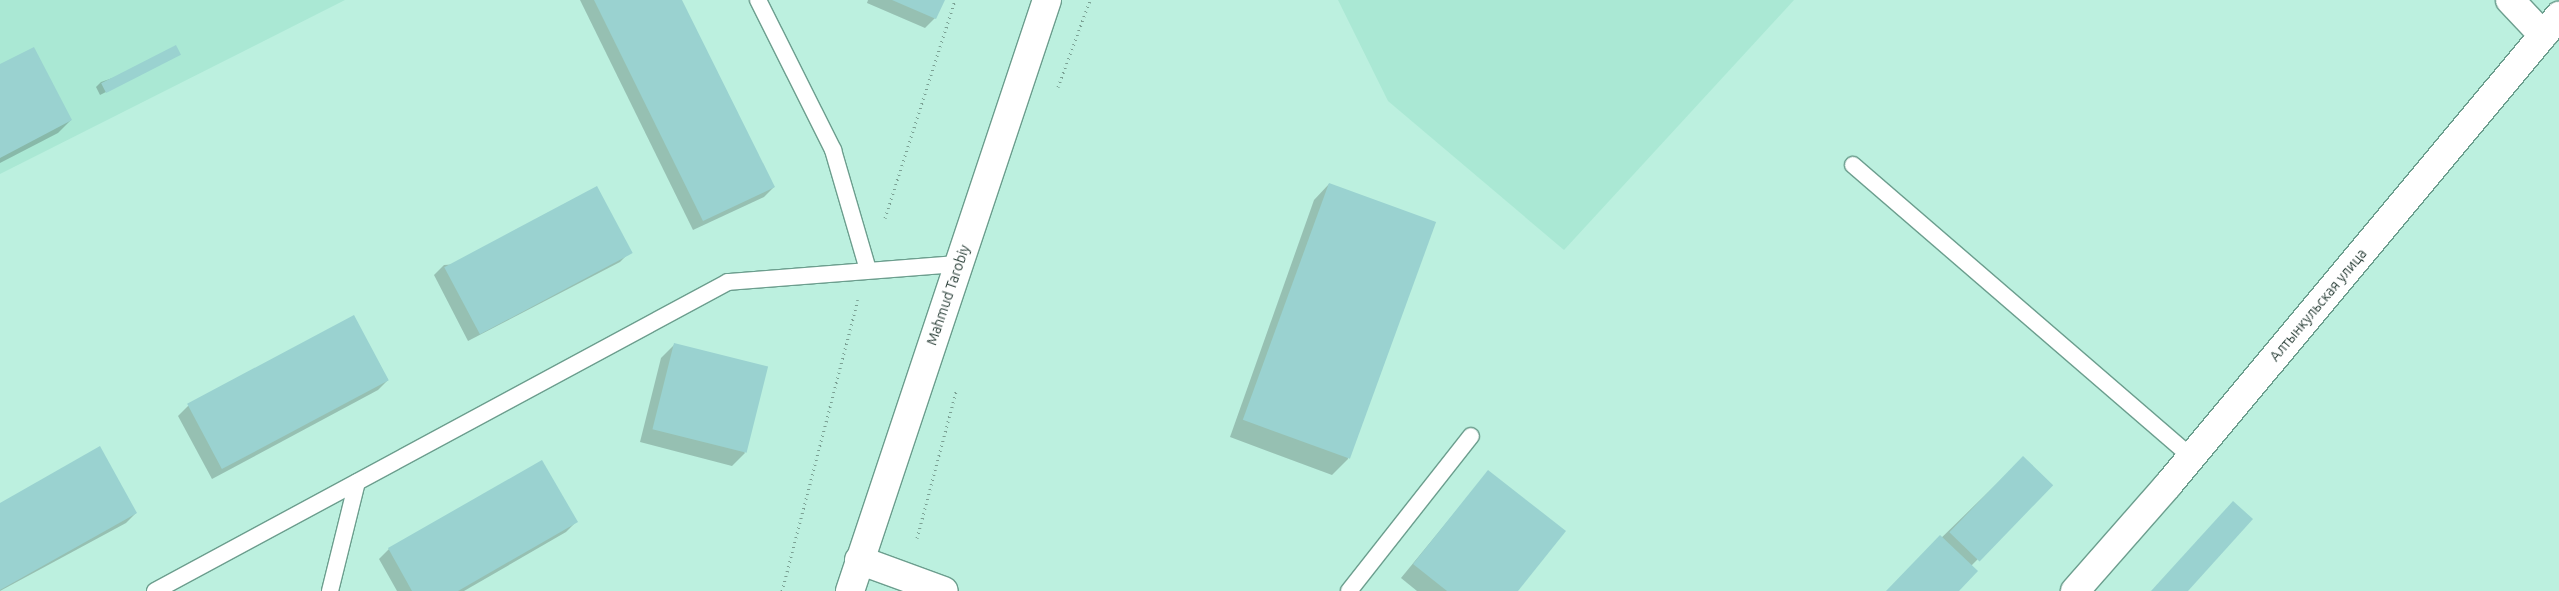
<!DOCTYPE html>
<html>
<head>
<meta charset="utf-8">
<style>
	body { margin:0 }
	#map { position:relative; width:2559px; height:591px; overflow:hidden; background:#bcf0df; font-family:Ubuntu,sans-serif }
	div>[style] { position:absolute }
	.built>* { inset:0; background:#aae8d4 }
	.shadow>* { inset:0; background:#0003 }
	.building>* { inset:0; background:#9ad2d0; transform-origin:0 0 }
	.path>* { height:3px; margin-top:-1.5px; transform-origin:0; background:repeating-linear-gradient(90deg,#7ba194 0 1px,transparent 0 5px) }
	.roads { filter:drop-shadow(1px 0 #6c9e8e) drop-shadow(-1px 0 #6c9e8e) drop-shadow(0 1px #6c9e8e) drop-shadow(0 -1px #6c9e8e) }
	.lane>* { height:16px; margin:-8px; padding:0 8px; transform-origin:8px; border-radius:8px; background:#fff }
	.street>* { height:28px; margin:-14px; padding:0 14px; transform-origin:14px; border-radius:14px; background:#fff }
	.primary>* { height:28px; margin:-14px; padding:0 14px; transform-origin:14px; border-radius:14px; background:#fff }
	span { translate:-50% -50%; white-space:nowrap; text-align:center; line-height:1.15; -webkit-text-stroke:4px #fff; paint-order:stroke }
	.street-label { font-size:14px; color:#283d36 }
</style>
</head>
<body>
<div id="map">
	<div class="built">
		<i style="clip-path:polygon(0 0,345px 0,0 174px)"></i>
		<i style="clip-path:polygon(1338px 0,1794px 0,1564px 250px,1388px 101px)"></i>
	</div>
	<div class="shadow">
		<i style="clip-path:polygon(580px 0,681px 0,774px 187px,764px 197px,693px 230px)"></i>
		<i style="clip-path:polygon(868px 0,943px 0,935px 18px,925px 28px,867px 3px)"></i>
		<i style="clip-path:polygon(179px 55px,100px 95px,96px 87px,101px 82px)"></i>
		<i style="clip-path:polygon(0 66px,71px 120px,58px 133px,0 163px)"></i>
		<i style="clip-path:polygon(1329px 184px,1348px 459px,1332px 475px,1230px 437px,1314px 200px)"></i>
		<i style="clip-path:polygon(630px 252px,620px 262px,468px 341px,434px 275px,444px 265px)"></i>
		<i style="clip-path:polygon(354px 317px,388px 380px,378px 390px,212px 479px,178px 416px,188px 406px)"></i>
		<i style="clip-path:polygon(674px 345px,745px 453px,732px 466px,640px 442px,661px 358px)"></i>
		<i style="clip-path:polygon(2023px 458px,2051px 485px,1971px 566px,1957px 591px,1887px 591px)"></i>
		<i style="clip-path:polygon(1488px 472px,1516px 591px,1417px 591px,1401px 578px)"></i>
		<i style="clip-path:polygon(0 504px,136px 513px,126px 523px,0 591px)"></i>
		<i style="clip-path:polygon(576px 522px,566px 532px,464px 591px,397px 591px,379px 559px,389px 549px)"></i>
	</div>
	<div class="building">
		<i style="clip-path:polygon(594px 0,682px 0,775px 187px,703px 221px)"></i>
		<i style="clip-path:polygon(892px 0,945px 0,936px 19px)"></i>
		<i style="left:176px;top:45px;width:11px;height:84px;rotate:63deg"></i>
		<i style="clip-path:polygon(34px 47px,72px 120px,0 158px,0 64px)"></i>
		<i style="left:1329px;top:183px;width:114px;height:252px;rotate:20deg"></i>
		<i style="left:597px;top:186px;width:76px;height:173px;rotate:62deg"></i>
		<i style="left:354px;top:315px;width:74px;height:189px;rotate:62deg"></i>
		<i style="left:674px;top:343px;width:97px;height:89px;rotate:14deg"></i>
		<i style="clip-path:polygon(100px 446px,137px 513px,0 590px,0 503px)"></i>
		<i style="left:2023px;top:456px;width:42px;height:106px;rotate:44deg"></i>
		<i style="clip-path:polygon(542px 460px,578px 522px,458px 591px,412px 591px,388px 548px)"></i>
		<i style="clip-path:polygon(1488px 470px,1566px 531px,1518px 591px,1447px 591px,1413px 564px)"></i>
		<i style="clip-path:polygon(2233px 501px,2253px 519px,2188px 591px,2151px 591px)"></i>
		<i style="clip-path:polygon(1940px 535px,1978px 571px,1959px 591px,1886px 591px)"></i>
	</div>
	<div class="path">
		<i style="left:1058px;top:87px;width:93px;rotate:-69.8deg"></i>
		<i style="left:885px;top:218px;width:229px;rotate:-72.2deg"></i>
		<i style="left:917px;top:538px;width:152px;rotate:-75.1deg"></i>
		<i style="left:782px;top:591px;width:301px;rotate:-75.4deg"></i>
	</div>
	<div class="roads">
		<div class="lane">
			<i style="left:758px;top:0;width:168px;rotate:63.4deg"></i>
			<i style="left:833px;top:150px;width:125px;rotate:73.7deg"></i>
			<i style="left:1853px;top:165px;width:447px;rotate:40.8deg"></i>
			<i style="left:155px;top:591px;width:651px;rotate:-28.34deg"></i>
			<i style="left:728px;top:282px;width:231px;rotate:-4.5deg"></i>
			<i style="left:330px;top:591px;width:112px;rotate:-76.1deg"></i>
			<i style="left:1349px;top:591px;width:197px;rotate:-51.8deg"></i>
		</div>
		<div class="street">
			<i style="left:2510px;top:0;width:48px;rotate:46.7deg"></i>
			<i style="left:859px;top:560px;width:90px;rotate:20deg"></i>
			<i style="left:2075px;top:591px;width:141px;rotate:-48.7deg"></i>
			<i style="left:2168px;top:485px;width:611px;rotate:-50.18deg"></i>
		</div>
		<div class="primary">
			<i style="left:850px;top:591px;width:623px;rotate:-71.57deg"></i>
		</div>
	</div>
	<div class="street-label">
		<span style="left:948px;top:295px;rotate:-71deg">Mahmud Tarobiy</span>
		<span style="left:2318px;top:305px;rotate:-50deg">Алтынкульская улица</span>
	</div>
</div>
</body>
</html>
